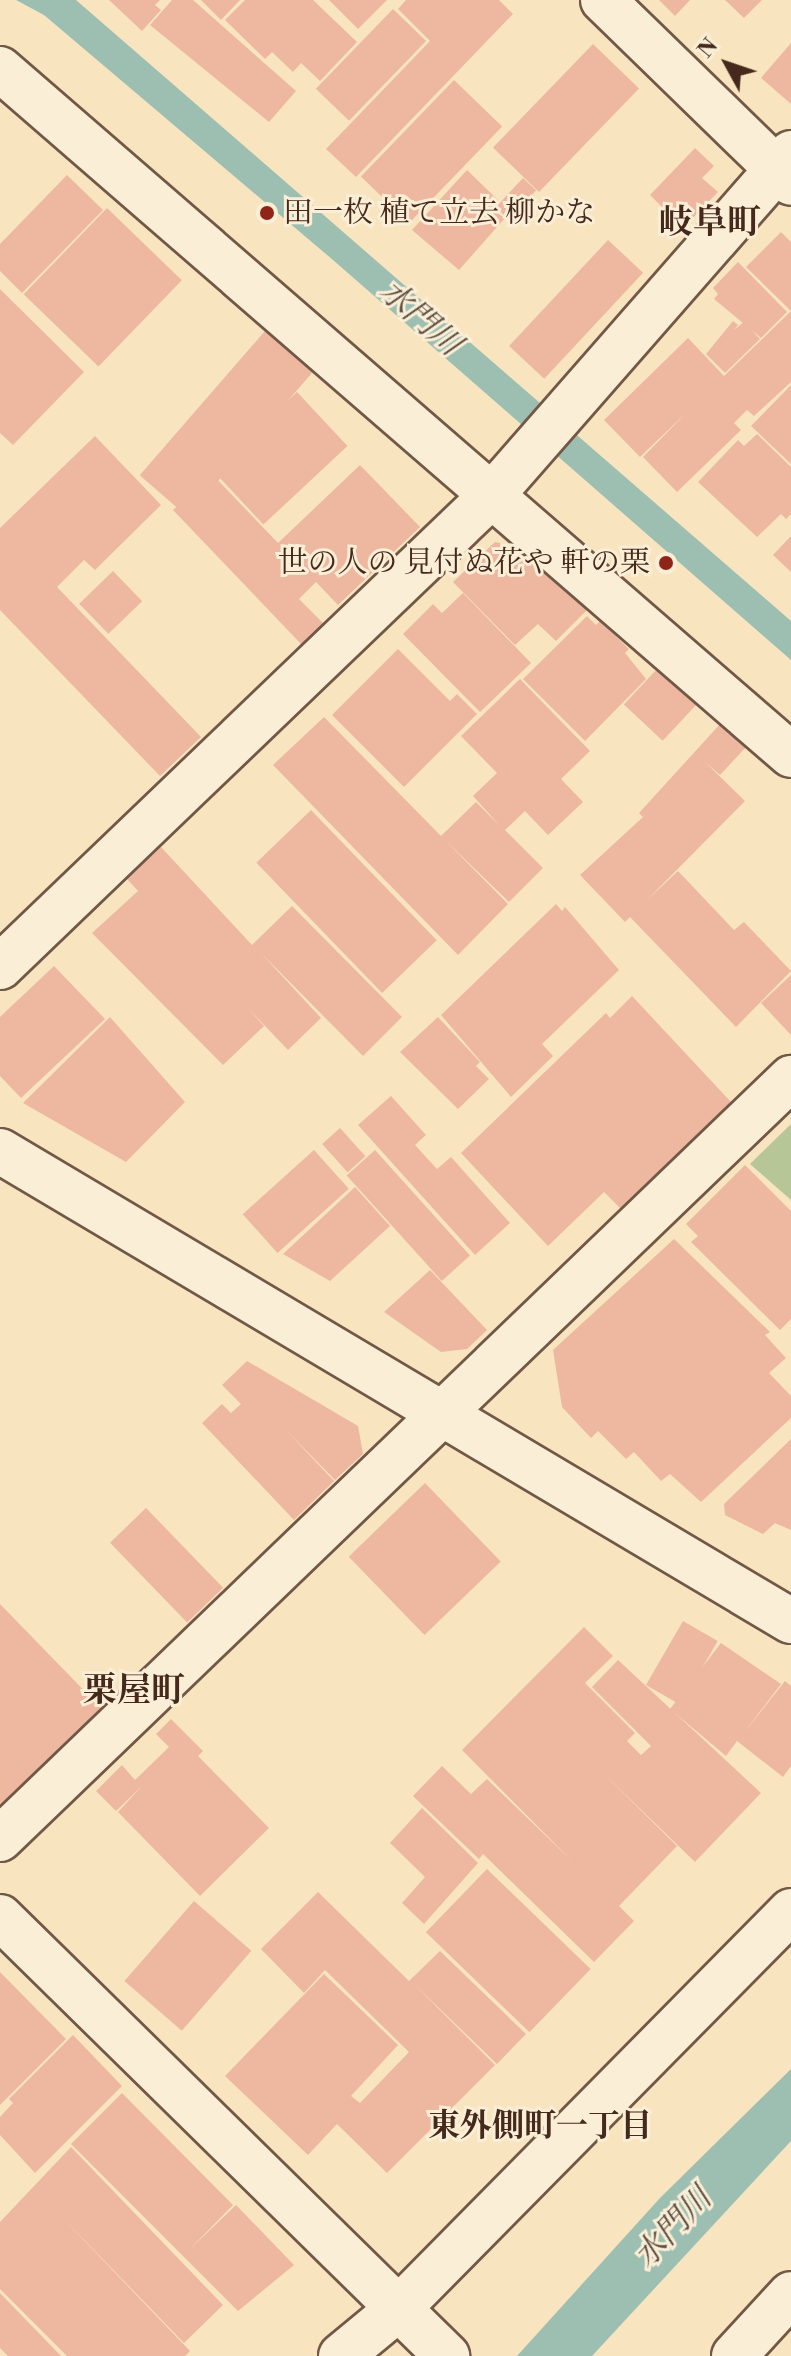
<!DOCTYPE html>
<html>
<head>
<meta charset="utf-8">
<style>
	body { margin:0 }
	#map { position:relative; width:791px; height:2356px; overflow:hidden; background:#f8e5c0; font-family:"Libre Bodoni","Noto Serif JP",serif }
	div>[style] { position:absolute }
	.green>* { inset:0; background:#b7c697 }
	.water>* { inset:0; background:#9dbfb2 }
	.building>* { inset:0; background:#eeb7a0; transform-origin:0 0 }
	.roads { filter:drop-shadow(2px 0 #725846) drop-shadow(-2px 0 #725846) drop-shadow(0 2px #725846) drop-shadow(0 -2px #725846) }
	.street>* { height:44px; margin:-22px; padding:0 22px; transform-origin:22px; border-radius:22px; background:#faeed6 }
	.secondary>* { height:44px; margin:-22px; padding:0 22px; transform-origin:22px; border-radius:22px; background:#faeed6 }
	.dots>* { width:22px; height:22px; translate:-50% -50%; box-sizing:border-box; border:4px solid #faeed6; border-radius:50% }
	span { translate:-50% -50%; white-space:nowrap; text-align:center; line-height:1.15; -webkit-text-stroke:6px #faeed6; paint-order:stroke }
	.poi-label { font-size:30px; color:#46291d }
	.left { translate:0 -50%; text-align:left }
	.right { translate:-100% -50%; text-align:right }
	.water-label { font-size:32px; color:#5c4e42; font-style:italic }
	.neighbourhood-label { font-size:32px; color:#46291d; font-weight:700 }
	.quarter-label { font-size:34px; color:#46291d; font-weight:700 }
	.north { position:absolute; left:687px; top:24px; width:80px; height:80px; -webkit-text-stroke:6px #faeed6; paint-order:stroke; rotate:310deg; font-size:22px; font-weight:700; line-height:32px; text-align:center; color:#46291d }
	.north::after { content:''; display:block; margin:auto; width:28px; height:36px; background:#46291d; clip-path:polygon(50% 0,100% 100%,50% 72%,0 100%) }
</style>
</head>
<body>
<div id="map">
	<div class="green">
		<i style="clip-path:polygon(791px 1124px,791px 1200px,750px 1164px)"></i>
	</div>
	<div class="water">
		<i style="clip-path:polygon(16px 0,76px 0,791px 621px,791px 660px,333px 260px,44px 15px)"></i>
		<i style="clip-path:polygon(791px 2069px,791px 2141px,592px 2356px,517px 2356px,660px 2198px)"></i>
	</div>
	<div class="building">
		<i style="clip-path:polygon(109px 0,160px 0,155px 5px,161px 10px,142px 31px)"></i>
		<i style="clip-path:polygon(172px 0,193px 0,296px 91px,269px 122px,150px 25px)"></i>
		<i style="clip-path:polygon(201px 0,240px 0,221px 20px)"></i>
		<i style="clip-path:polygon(245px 0,313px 0,357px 42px,320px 81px,301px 63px,293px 72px,272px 52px,265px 59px,225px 20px)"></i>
		<i style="clip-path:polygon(329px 0,387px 0,358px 29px)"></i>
		<i style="clip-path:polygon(406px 0,499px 0,513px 14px,356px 177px,326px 149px,430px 41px,398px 9px)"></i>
		<i style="clip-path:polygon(659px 0,690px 0,675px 16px)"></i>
		<i style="clip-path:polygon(725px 0,762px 0,744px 18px)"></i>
		<i style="left:393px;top:9px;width:46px;height:111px;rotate:44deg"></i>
		<i style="clip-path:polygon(791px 43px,791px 104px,761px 78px)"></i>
		<i style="left:593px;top:44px;width:64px;height:144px;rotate:44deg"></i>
		<i style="left:454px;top:80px;width:67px;height:134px;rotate:44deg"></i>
		<i style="clip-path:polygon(695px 148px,714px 166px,702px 178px,718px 192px,683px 228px,650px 195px)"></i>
		<i style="clip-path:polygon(467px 170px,499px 201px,492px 210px,505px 218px,459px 270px,412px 230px)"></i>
		<i style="clip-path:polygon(67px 175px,103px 210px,22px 293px,0 271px,0 244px)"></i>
		<i style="left:523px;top:178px;width:18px;height:40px;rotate:43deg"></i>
		<i style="left:107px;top:208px;width:104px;height:120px;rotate:44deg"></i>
		<i style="clip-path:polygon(781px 232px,791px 242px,791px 382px,754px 416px,747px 410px,734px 423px,741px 430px,677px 492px,643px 457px,686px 413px,640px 457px,604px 420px,688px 338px,724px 376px,791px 311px,746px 267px)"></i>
		<i style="left:608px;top:240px;width:48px;height:145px;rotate:43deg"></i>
		<i style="clip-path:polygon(738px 262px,787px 312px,761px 338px,714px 299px,718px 294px,713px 288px)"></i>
		<i style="clip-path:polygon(0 289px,84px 372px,13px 445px,0 433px)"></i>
		<i style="clip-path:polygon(733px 321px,738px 325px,734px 330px,744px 322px,760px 339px,725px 373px,706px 354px)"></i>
		<i style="left:265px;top:331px;width:63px;height:191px;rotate:41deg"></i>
		<i style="clip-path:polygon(791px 385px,791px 464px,751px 426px)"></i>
		<i style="left:297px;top:392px;width:74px;height:115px;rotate:47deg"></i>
		<i style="clip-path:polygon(757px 434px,791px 467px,791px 514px,786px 519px,781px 514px,757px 537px,698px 482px,738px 440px,744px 446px)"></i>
		<i style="clip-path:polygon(95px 436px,161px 505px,95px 570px,84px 560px,57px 587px,201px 737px,160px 776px,0 610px,0 528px)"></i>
		<i style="clip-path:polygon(360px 465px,420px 527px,338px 605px,316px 582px,299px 599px,324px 624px,302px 645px,173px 510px,212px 474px,278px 543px)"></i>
		<i style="clip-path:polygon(791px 536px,791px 572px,773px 555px)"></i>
		<i style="clip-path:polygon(495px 542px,520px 547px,588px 609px,556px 641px,538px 624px,515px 645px,453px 582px)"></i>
		<i style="left:113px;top:571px;width:42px;height:47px;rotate:46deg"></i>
		<i style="clip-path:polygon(463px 593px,531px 663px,480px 712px,403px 634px,433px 604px,442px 613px)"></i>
		<i style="clip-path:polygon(587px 616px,596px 625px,600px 621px,629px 649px,625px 653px,646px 679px,585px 741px,523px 679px)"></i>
		<i style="clip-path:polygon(398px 649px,450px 701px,457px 694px,477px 714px,404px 787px,332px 715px)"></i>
		<i style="left:658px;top:668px;width:53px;height:50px;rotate:43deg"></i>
		<i style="clip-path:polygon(520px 679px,590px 751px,561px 779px,583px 802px,548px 835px,525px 811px,505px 830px,543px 868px,509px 902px,446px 841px,508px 904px,458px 955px,273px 765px,324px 717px,441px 836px,476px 802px,500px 826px,473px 796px,497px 773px,461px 736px)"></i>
		<i style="clip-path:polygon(721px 723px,747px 746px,720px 775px,704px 761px,745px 801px,646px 901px,678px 871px,734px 930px,744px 922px,791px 971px,736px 1027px,630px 917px,625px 922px,580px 875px,643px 817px,639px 813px)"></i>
		<i style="left:311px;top:810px;width:181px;height:76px;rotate:46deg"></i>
		<i style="clip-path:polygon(161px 847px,252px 945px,292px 906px,402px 1017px,363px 1056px,260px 952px,321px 1018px,288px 1050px,246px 1006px,264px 1026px,223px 1065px,92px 933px,138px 891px,127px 879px)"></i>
		<i style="clip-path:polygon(556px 904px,562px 911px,565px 907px,619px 970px,542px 1044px,553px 1056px,511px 1097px,441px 1015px)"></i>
		<i style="clip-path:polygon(54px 966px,105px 1019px,21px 1098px,0 1076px,0 1017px)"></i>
		<i style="clip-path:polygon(791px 975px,791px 1035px,761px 1003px)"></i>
		<i style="clip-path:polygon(632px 996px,731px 1102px,621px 1209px,604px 1192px,548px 1246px,461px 1153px,606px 1013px,610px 1018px)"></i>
		<i style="clip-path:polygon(110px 1017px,185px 1102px,126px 1162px,23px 1103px)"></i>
		<i style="clip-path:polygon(438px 1017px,480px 1062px,476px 1066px,489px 1079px,458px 1109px,400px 1052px)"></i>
		<i style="clip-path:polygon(391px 1096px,426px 1135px,415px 1145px,437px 1169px,451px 1157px,510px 1223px,475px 1255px,358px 1125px)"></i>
		<i style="left:340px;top:1128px;width:38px;height:24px;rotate:48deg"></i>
		<i style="left:314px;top:1150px;width:52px;height:96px;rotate:48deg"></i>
		<i style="left:375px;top:1150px;width:142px;height:38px;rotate:48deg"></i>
		<i style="clip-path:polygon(745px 1165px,791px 1211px,791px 1319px,780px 1330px,691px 1242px,698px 1236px,686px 1224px)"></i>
		<i style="clip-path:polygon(355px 1187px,390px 1226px,330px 1281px,283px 1254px)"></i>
		<i style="clip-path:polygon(674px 1239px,770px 1332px,765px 1335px,786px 1358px,769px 1373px,791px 1396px,791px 1418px,701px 1502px,670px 1474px,661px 1481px,634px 1452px,626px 1459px,598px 1431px,591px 1438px,562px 1407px,553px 1350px)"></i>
		<i style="clip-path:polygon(430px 1270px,487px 1330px,467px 1349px,441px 1352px,384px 1312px)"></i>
		<i style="clip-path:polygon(247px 1361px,358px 1426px,363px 1454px,335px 1480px,285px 1429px,334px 1481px,294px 1520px,202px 1423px,222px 1404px,231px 1413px,241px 1404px,222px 1385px)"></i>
		<i style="clip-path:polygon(791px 1439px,791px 1530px,775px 1523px,763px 1534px,725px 1515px,724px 1504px)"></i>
		<i style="left:425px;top:1483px;width:109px;height:106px;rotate:46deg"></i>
		<i style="left:146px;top:1508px;width:111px;height:50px;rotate:46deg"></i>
		<i style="clip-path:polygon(0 1604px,103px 1710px,0 1808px)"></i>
		<i style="left:683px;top:1621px;width:40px;height:74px;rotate:30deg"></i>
		<i style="clip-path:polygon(584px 1627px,613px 1656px,585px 1683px,635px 1733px,627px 1741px,641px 1755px,651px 1746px,592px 1687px,618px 1660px,761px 1793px,695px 1862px,599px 1769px,677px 1846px,619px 1906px,634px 1921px,594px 1962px,483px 1854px,479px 1859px,413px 1796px,442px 1766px,471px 1794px,487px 1779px,572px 1861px,462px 1750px)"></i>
		<i style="clip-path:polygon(721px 1643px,781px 1684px,743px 1734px,785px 1681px,791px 1686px,791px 1766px,783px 1777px,737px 1741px,726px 1756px,670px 1709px)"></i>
		<i style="clip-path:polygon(171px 1719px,203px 1751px,198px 1756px,269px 1828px,200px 1896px,118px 1812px,142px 1786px,116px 1811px,96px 1791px,122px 1765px,135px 1780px,169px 1747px,156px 1734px)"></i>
		<i style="clip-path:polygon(422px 1808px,478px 1863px,424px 1924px,402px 1903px,425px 1877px,390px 1843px)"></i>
		<i style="left:487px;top:1869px;width:144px;height:88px;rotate:44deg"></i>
		<i style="clip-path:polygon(318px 1892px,409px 1981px,440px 1951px,526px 2034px,497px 2064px,413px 1983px,495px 2065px,387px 2173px,337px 2124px,308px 2155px,225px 2076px,324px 1974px,398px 2045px,351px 2096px,360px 2103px,409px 2052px,325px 1970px,304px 1993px,261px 1949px)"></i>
		<i style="left:194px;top:1901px;width:76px;height:106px;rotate:41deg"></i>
		<i style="clip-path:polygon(0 1972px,66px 2039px,0 2105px)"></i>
		<i style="clip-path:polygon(73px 2035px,122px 2086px,35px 2173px,0 2135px,0 2117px,13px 2103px,9px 2099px)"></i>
		<i style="clip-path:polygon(122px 2093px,233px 2205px,189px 2250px,236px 2205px,294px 2265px,238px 2311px,71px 2144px)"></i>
		<i style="clip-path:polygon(71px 2147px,223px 2305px,184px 2343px,55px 2210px,190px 2351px,185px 2356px,67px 2356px,0 2289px,0 2222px)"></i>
		<i style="clip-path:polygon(0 2293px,61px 2356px,8px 2356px,0 2348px)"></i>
	</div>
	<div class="roads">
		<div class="street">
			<i style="left:603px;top:0;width:262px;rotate:44.2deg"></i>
			<i style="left:0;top:69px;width:1047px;rotate:40.93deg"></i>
			<i style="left:0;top:967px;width:680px;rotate:-43.81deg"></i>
			<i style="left:491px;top:496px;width:456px;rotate:-48.8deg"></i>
			<i style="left:0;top:1151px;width:920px;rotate:30.72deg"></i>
			<i style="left:0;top:1839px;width:1098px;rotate:-43.89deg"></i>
			<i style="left:0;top:1917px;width:627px;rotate:44.48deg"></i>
			<i style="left:734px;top:2356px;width:84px;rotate:-47.4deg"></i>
		</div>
		<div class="secondary">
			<i style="left:341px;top:2356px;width:75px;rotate:-39.6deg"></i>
			<i style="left:399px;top:2308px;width:558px;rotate:-45.36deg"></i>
		</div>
	</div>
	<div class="dots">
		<i style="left:267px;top:213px;background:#8f2418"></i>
		<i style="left:666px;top:563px;background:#8f2418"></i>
	</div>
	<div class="poi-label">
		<span class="left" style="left:283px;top:213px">田一枚 植て立去 柳かな</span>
		<span class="right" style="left:650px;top:563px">世の人の 見付ぬ花や 軒の栗</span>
	</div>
	<div class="water-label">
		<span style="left:420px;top:318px;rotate:41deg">水門川</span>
		<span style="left:673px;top:2228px;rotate:-47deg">水門川</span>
	</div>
	<div class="neighbourhood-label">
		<span style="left:540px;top:2126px">東外側町一丁目</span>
	</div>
	<div class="quarter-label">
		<span style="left:710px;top:224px">岐阜町</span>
		<span style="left:134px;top:1692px">栗屋町</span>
	</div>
	<div class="north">N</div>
</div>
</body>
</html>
